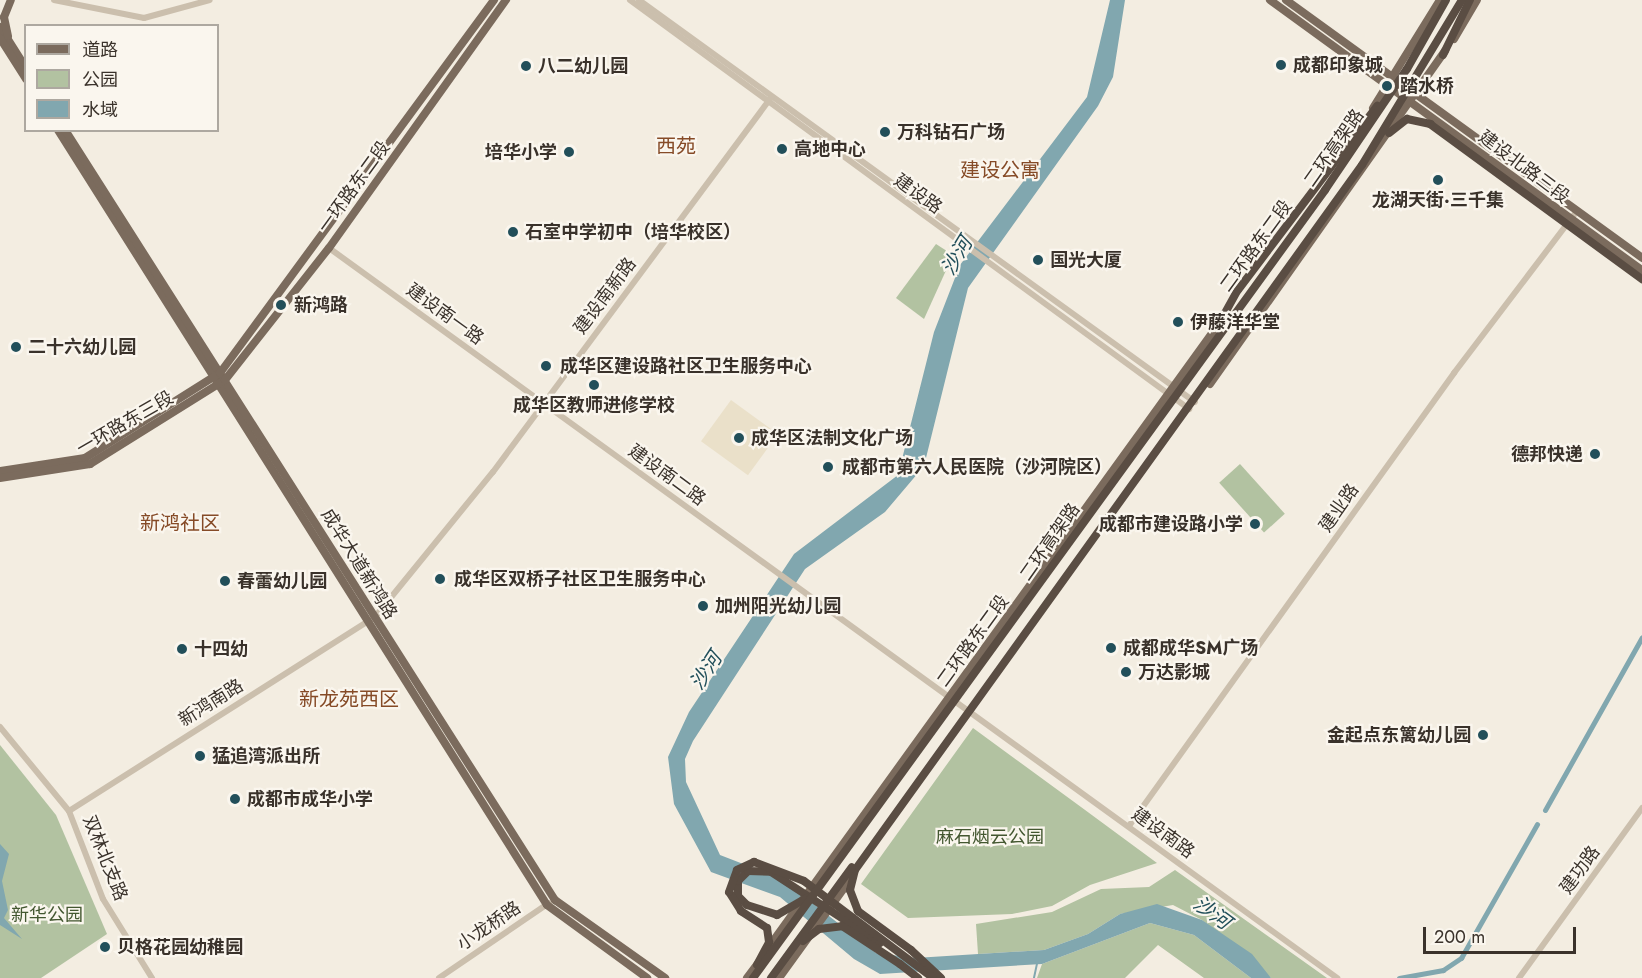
<!DOCTYPE html>
<html>
<head>
<meta charset="utf-8">
<style>
	body { margin:0 }
	#map { position:relative; width:1642px; height:978px; overflow:hidden; background:#f3ede1; font-family:Jost,"Noto Sans SC",sans-serif }
	div>[style] { position:absolute }
	.green>* { inset:0; background:#b2c2a1; transform-origin:0 0 }
	.plaza>* { inset:0; background:#eae0c9; transform-origin:0 0 }
	.water>* { inset:0; background:#81a7af }
	.stream>* { height:1.5px; margin:-0.75px; padding:0 0.75px; transform-origin:0.75px; border-radius:0.75px; background:#81a7af }
	.canal>* { height:5px; margin:-2.5px; padding:0 2.5px; transform-origin:2.5px; border-radius:2.5px; background:#81a7af }
	.minor>* { height:6px; margin:-3px; padding:0 3px; transform-origin:3px; border-radius:3px; background:#cbbfad }
	.major>* { height:8px; margin:-4px; padding:0 4px; transform-origin:4px; border-radius:4px; background:#7b6b5d }
	.highway>* { height:8px; margin:-4px; padding:0 4px; transform-origin:4px; border-radius:4px; background:#5a4d43 }
	.highway-bridge>* { height:8px; margin:-4px; padding:0 4px; transform-origin:4px; border-radius:4px; background:#5a4d43 }
	.dots>* { width:16px; height:16px; translate:-50% -50%; box-sizing:border-box; border:3px solid #faf6ee; border-radius:50% }
	span { translate:-50% -50%; white-space:nowrap; text-align:center; line-height:1.15; -webkit-text-stroke:4.5px #faf6ee; paint-order:stroke }
	.poi-label { font-size:18px; color:#3a322b; font-weight:700 }
	.left { translate:0 -50%; text-align:left }
	.right { translate:-100% -50%; text-align:right }
	.street-label { font-size:18px; color:#3a322b }
	.park-label { font-size:18px; color:#435730 }
	.neighbourhood-label { font-size:20px; color:#864b27 }
	.water-label { font-size:20px; color:#224f5a; font-style:italic }
	.legend { position:absolute; left:24px; top:24px; width:195px; height:108px; box-sizing:border-box; background:#faf6ee; border:2px solid #ada8a0; margin:0; padding:8px 10px; list-style:none; font-size:18px; color:#3a322b }
	.legend li { display:flex; align-items:center; gap:12px; height:30px }
	.legend b { width:30px; border:2px solid #ada8a0 }
	.scale { position:absolute; left:1423px; top:927px; width:153px; height:27px; box-sizing:border-box; border:3px solid #3a322b; border-top:0; padding-left:8px; font-size:18px; line-height:21px; white-space:nowrap; color:#3a322b; -webkit-text-stroke:4px #faf6ee; paint-order:stroke }
</style>
</head>
<body>
<div id="map">
	<div class="green">
		<i style="clip-path:polygon(936px 244px,953px 255px,924px 319px,896px 298px)"></i>
		<i style="left:1240px;top:464px;width:67px;height:28px;rotate:48deg"></i>
		<i style="clip-path:polygon(973px 728px,1081px 807px,1157px 863px,1090px 885px,1052px 906px,1012px 914px,908px 918px,861px 884px)"></i>
		<i style="clip-path:polygon(0 745px,56px 815px,107px 934px,41px 978px,0 978px)"></i>
		<i style="clip-path:polygon(1175px 870px,1327px 978px,1271px 978px,1202px 920px,1173px 905px,1120px 914px,1088px 934px,1044px 950px,978px 954px,976px 924px,1052px 912px,1101px 889px,1149px 887px)"></i>
		<i style="clip-path:polygon(1150px 923px,1194px 935px,1251px 978px,1204px 978px,1158px 945px,1125px 978px,1037px 978px,1042px 964px)"></i>
	</div>
	<div class="plaza">
		<i style="left:731px;top:400px;width:58px;height:51px;rotate:36deg"></i>
	</div>
	<div class="water">
		<i style="clip-path:polygon(1110px 0,1125px 0,1113px 77px,1098px 106px,968px 288px,924px 466px,885px 512px,805px 569px,693px 741px,685px 759px,686px 782px,720px 855px,782px 879px,876px 953px,915px 958px,1044px 950px,1088px 934px,1120px 914px,1157px 904px,1202px 920px,1252px 954px,1271px 978px,1251px 978px,1194px 935px,1150px 923px,1042px 964px,880px 974px,854px 959px,780px 897px,711px 872px,674px 804px,668px 757px,689px 712px,794px 554px,898px 475px,934px 332px,960px 265px,1087px 97px)"></i>
		<i style="clip-path:polygon(0 844px,9px 854px,2px 881px,8px 910px,4px 918px,22px 939px,0 925px)"></i>
	</div>
	<div class="stream">
		<i style="left:1034px;top:978px;width:14px;rotate:-78deg"></i>
	</div>
	<div class="canal">
		<i style="left:1545px;top:810px;width:198px;rotate:-60.7deg"></i>
		<i style="left:1399px;top:978px;width:45px;rotate:-10.3deg"></i>
		<i style="left:1443px;top:970px;width:22px;rotate:-34deg"></i>
		<i style="left:1461px;top:958px;width:154px;rotate:-60.4deg"></i>
	</div>
	<div class="minor">
		<i style="left:54px;top:0;width:92px;rotate:11.3deg"></i>
		<i style="left:144px;top:18px;width:68px;rotate:-15.3deg"></i>
		<i style="left:630px;top:0;width:693px;rotate:36.19deg"></i>
		<i style="left:639px;top:0;width:686px;rotate:35.87deg"></i>
		<i style="left:329px;top:248px;width:1245px;rotate:35.91deg"></i>
		<i style="left:0;top:727px;width:109px;rotate:50.6deg"></i>
		<i style="left:69px;top:811px;width:94px;rotate:68.9deg"></i>
		<i style="left:103px;top:899px;width:93px;rotate:58.2deg"></i>
		<i style="left:69px;top:811px;width:362px;rotate:-32.4deg"></i>
		<i style="left:375px;top:617px;width:187px;rotate:-50.9deg"></i>
		<i style="left:493px;top:472px;width:467px;rotate:-53.4deg"></i>
		<i style="left:1129px;top:826px;width:558px;rotate:-54.34deg"></i>
		<i style="left:1454px;top:373px;width:203px;rotate:-52.8deg"></i>
		<i style="left:439px;top:978px;width:133px;rotate:-34.3deg"></i>
		<i style="left:1519px;top:978px;width:210px;rotate:-54.1deg"></i>
	</div>
	<div class="major">
		<i style="left:1270px;top:0;width:460px;rotate:36deg"></i>
		<i style="left:1286px;top:0;width:440px;rotate:35.9deg"></i>
		<i style="left:0;top:27px;width:49px;rotate:57.6deg"></i>
		<i style="left:8px;top:36px;width:19px;rotate:-102deg"></i>
		<i style="left:4px;top:17px;width:18px;rotate:-68deg"></i>
		<i style="left:0;top:38px;width:49px;rotate:57.6deg"></i>
		<i style="left:1454px;top:39px;width:45px;rotate:-59.5deg"></i>
		<i style="left:1373px;top:108px;width:127px;rotate:-58.2deg"></i>
		<i style="left:58px;top:130px;width:916px;rotate:57.75deg"></i>
		<i style="left:547px;top:905px;width:124px;rotate:36.1deg"></i>
		<i style="left:65px;top:130px;width:913px;rotate:57.53deg"></i>
		<i style="left:555px;top:900px;width:135px;rotate:35.3deg"></i>
		<i style="left:1210px;top:384px;width:408px;rotate:-54.8deg"></i>
		<i style="left:0;top:471px;width:86px;rotate:-8.7deg"></i>
		<i style="left:85px;top:458px;width:160px;rotate:-32.2deg"></i>
		<i style="left:220px;top:373px;width:463px;rotate:-53.7deg"></i>
		<i style="left:0;top:478px;width:91px;rotate:-8.8deg"></i>
		<i style="left:90px;top:464px;width:159px;rotate:-31.9deg"></i>
		<i style="left:225px;top:380px;width:168px;rotate:-51.8deg"></i>
		<i style="left:329px;top:248px;width:305px;rotate:-54.5deg"></i>
		<i style="left:768px;top:948px;width:777px;rotate:-54.16deg"></i>
		<i style="left:747px;top:978px;width:21px;rotate:-53deg"></i>
		<i style="left:779px;top:978px;width:125px;rotate:-54.1deg"></i>
	</div>
	<div class="highway">
		<i style="left:1443px;top:55px;width:61px;rotate:-63.9deg"></i>
		<i style="left:1220px;top:322px;width:37px;rotate:-61deg"></i>
		<i style="left:747px;top:905px;width:13px;rotate:-135deg"></i>
		<i style="left:738px;top:896px;width:15px;rotate:-90deg"></i>
		<i style="left:738px;top:881px;width:14px;rotate:-45deg"></i>
		<i style="left:748px;top:871px;width:23px;rotate:2deg"></i>
		<i style="left:771px;top:872px;width:130px;rotate:33.1deg"></i>
		<i style="left:911px;top:950px;width:41px;rotate:43deg"></i>
		<i style="left:900px;top:964px;width:23px;rotate:38deg"></i>
	</div>
	<div class="highway-bridge">
		<i style="left:1389px;top:133px;width:23px;rotate:-38deg"></i>
		<i style="left:1407px;top:119px;width:24px;rotate:12deg"></i>
		<i style="left:1430px;top:124px;width:263px;rotate:36.2deg"></i>
		<i style="left:1238px;top:290px;width:231px;rotate:-52.9deg"></i>
		<i style="left:747px;top:905px;width:32px;rotate:18deg"></i>
		<i style="left:777px;top:915px;width:34px;rotate:-30deg"></i>
		<i style="left:803px;top:941px;width:20px;rotate:-37deg"></i>
		<i style="left:819px;top:929px;width:23px;rotate:-7deg"></i>
		<i style="left:842px;top:926px;width:69px;rotate:33.2deg"></i>
		<i style="left:911px;top:950px;width:66px;rotate:-143.7deg"></i>
		<i style="left:858px;top:911px;width:22px;rotate:-111deg"></i>
		<i style="left:850px;top:890px;width:21px;rotate:-76deg"></i>
		<i style="left:855px;top:870px;width:868px;rotate:-54.28deg"></i>
		<i style="left:1362px;top:165px;width:193px;rotate:-58.8deg"></i>
		<i style="left:757px;top:965px;width:26px;rotate:-62deg"></i>
		<i style="left:769px;top:942px;width:14px;rotate:-98deg"></i>
		<i style="left:767px;top:928px;width:31px;rotate:-147deg"></i>
		<i style="left:741px;top:911px;width:22px;rotate:-122deg"></i>
		<i style="left:729px;top:892px;width:23px;rotate:-70deg"></i>
		<i style="left:737px;top:870px;width:19px;rotate:-25deg"></i>
		<i style="left:754px;top:862px;width:53px;rotate:20.8deg"></i>
		<i style="left:804px;top:881px;width:161px;rotate:36.9deg"></i>
		<i style="left:753px;top:978px;width:974px;rotate:-54.02deg"></i>
		<i style="left:1325px;top:190px;width:146px;rotate:-55.9deg"></i>
		<i style="left:1407px;top:69px;width:79px;rotate:-60.5deg"></i>
		<i style="left:771px;top:978px;width:137px;rotate:-53.9deg"></i>
	</div>
	<div class="dots">
		<i style="left:1281px;top:65px;background:#224f5a"></i>
		<i style="left:526px;top:66px;background:#224f5a"></i>
		<i style="left:1387px;top:86px;background:#224f5a"></i>
		<i style="left:885px;top:132px;background:#224f5a"></i>
		<i style="left:782px;top:149px;background:#224f5a"></i>
		<i style="left:569px;top:152px;background:#224f5a"></i>
		<i style="left:1438px;top:180px;background:#224f5a"></i>
		<i style="left:513px;top:232px;background:#224f5a"></i>
		<i style="left:1038px;top:260px;background:#224f5a"></i>
		<i style="left:281px;top:305px;background:#224f5a"></i>
		<i style="left:1178px;top:322px;background:#224f5a"></i>
		<i style="left:16px;top:347px;background:#224f5a"></i>
		<i style="left:546px;top:366px;background:#224f5a"></i>
		<i style="left:594px;top:385px;background:#224f5a"></i>
		<i style="left:739px;top:438px;background:#224f5a"></i>
		<i style="left:1595px;top:454px;background:#224f5a"></i>
		<i style="left:828px;top:467px;background:#224f5a"></i>
		<i style="left:1255px;top:524px;background:#224f5a"></i>
		<i style="left:440px;top:579px;background:#224f5a"></i>
		<i style="left:225px;top:581px;background:#224f5a"></i>
		<i style="left:703px;top:606px;background:#224f5a"></i>
		<i style="left:1111px;top:648px;background:#224f5a"></i>
		<i style="left:182px;top:649px;background:#224f5a"></i>
		<i style="left:1126px;top:672px;background:#224f5a"></i>
		<i style="left:1483px;top:735px;background:#224f5a"></i>
		<i style="left:200px;top:756px;background:#224f5a"></i>
		<i style="left:235px;top:799px;background:#224f5a"></i>
		<i style="left:105px;top:947px;background:#224f5a"></i>
	</div>
	<div class="poi-label">
		<span class="left" style="left:1293px;top:65px">成都印象城</span>
		<span class="left" style="left:538px;top:66px">八二幼儿园</span>
		<span class="left" style="left:1400px;top:86px">踏水桥</span>
		<span class="left" style="left:897px;top:132px">万科钻石广场</span>
		<span class="left" style="left:794px;top:149px">高地中心</span>
		<span class="right" style="left:557px;top:152px">培华小学</span>
		<span style="left:1438px;top:200px">龙湖天街·三千集</span>
		<span class="left" style="left:525px;top:232px">石室中学初中（培华校区）</span>
		<span class="left" style="left:1050px;top:260px">国光大厦</span>
		<span class="left" style="left:294px;top:305px">新鸿路</span>
		<span class="left" style="left:1190px;top:322px">伊藤洋华堂</span>
		<span class="left" style="left:28px;top:347px">二十六幼儿园</span>
		<span class="left" style="left:560px;top:366px">成华区建设路社区卫生服务中心</span>
		<span style="left:594px;top:405px">成华区教师进修学校</span>
		<span class="left" style="left:751px;top:438px">成华区法制文化广场</span>
		<span class="right" style="left:1583px;top:454px">德邦快递</span>
		<span class="left" style="left:842px;top:467px">成都市第六人民医院（沙河院区）</span>
		<span class="right" style="left:1243px;top:524px">成都市建设路小学</span>
		<span class="left" style="left:454px;top:579px">成华区双桥子社区卫生服务中心</span>
		<span class="left" style="left:237px;top:581px">春蕾幼儿园</span>
		<span class="left" style="left:715px;top:606px">加州阳光幼儿园</span>
		<span class="left" style="left:1123px;top:648px">成都成华SM广场</span>
		<span class="left" style="left:194px;top:649px">十四幼</span>
		<span class="left" style="left:1138px;top:672px">万达影城</span>
		<span class="right" style="left:1471px;top:735px">金起点东篱幼儿园</span>
		<span class="left" style="left:212px;top:756px">猛追湾派出所</span>
		<span class="left" style="left:247px;top:799px">成都市成华小学</span>
		<span class="left" style="left:117px;top:947px">贝格花园幼稚园</span>
	</div>
	<div class="street-label">
		<span style="left:1334px;top:148px;rotate:-55deg">二环高架路</span>
		<span style="left:1524px;top:167px;rotate:37deg">建设北路三段</span>
		<span style="left:354px;top:187px;rotate:-54deg">一环路东二段</span>
		<span style="left:918px;top:194px;rotate:36deg">建设路</span>
		<span style="left:1256px;top:246px;rotate:-54deg">二环路东二段</span>
		<span style="left:605px;top:296px;rotate:-53deg">建设南新路</span>
		<span style="left:445px;top:314px;rotate:36deg">建设南一路</span>
		<span style="left:125px;top:423px;rotate:-30deg">一环路东三段</span>
		<span style="left:667px;top:475px;rotate:36deg">建设南二路</span>
		<span style="left:1339px;top:508px;rotate:-55deg">建业路</span>
		<span style="left:1050px;top:542px;rotate:-55deg">二环高架路</span>
		<span style="left:359px;top:564px;rotate:58deg">成华大道新鸿路</span>
		<span style="left:973px;top:641px;rotate:-54deg">二环路东二段</span>
		<span style="left:211px;top:703px;rotate:-32deg">新鸿南路</span>
		<span style="left:1163px;top:833px;rotate:36deg">建设南路</span>
		<span style="left:105px;top:858px;rotate:68deg">双林北支路</span>
		<span style="left:1580px;top:870px;rotate:-54deg">建功路</span>
		<span style="left:489px;top:926px;rotate:-34deg">小龙桥路</span>
	</div>
	<div class="park-label">
		<span style="left:990px;top:837px">麻石烟云公园</span>
		<span style="left:47px;top:915px">新华公园</span>
	</div>
	<div class="neighbourhood-label">
		<span style="left:676px;top:146px">西苑</span>
		<span style="left:1000px;top:170px">建设公寓</span>
		<span style="left:180px;top:523px">新鸿社区</span>
		<span style="left:349px;top:699px">新龙苑西区</span>
	</div>
	<div class="water-label">
		<span style="left:957px;top:256px;rotate:-59deg">沙河</span>
		<span style="left:706px;top:671px;rotate:-57deg">沙河</span>
		<span style="left:1212px;top:913px;rotate:36deg">沙河</span>
	</div>
	<ul class="legend">
	<li><b style="height:8px;background:#7b6b5d"></b>道路</li>
	<li><b style="height:16px;background:#b2c2a1"></b>公园</li>
	<li><b style="height:16px;background:#81a7af"></b>水域</li>
	</ul>
	<div class="scale">200 m</div>
</div>
</body>
</html>
